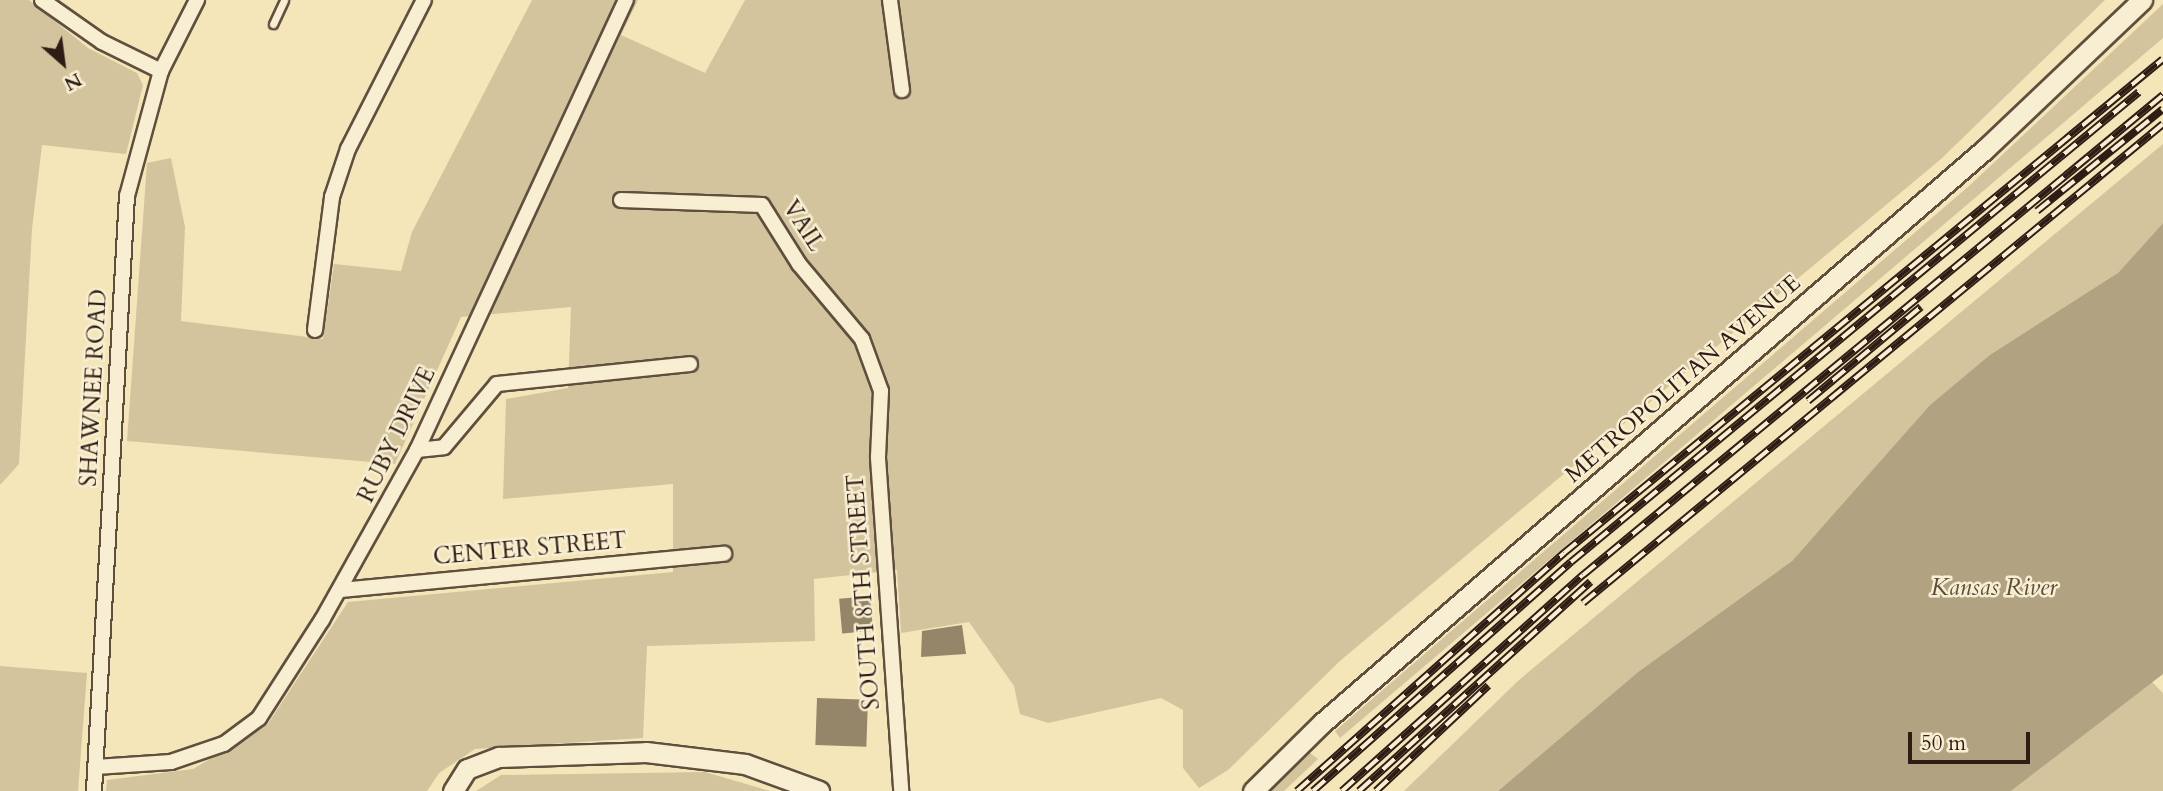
<!DOCTYPE html>
<html>
<head>
<meta charset="utf-8">
<style>
	body { margin:0 }
	#map { position:relative; width:2163px; height:791px; overflow:hidden; background:#f4e6b9; font-family:Cardo,serif }
	div>[style] { position:absolute }
	.green>* { inset:0; background:#d3c49d }
	.water>* { inset:0; background:#b1a281 }
	.building>* { inset:0; background:#95866a; transform-origin:0 0 }
	.roads { filter:drop-shadow(2px 0 #604f3e) drop-shadow(-2px 0 #604f3e) drop-shadow(0 2px #604f3e) drop-shadow(0 -2px #604f3e) }
	.service>* { height:7px; margin:-3.5px; padding:0 3.5px; transform-origin:3.5px; border-radius:3.5px; background:#f8efd2 }
	.minor>* { height:14px; margin:-7px; padding:0 7px; transform-origin:7px; border-radius:7px; background:#f8efd2 }
	.secondary>* { height:19px; margin:-9.5px; padding:0 9.5px; transform-origin:9.5px; border-radius:9.5px; background:#f8efd2 }
	.rail>* { height:8px; margin-top:-4px; transform-origin:0; background:repeating-linear-gradient(90deg,#f8efd2 0 16px,#2f1d15 0 32px); box-sizing:border-box; border-block:2px solid #2f1d15 }
	span { translate:-50% -50%; white-space:nowrap; text-align:center; line-height:1.15; -webkit-text-stroke:5px #f8efd2; paint-order:stroke }
	.street-label { font-size:23px; color:#2f1d15 }
	.water-label { font-size:24px; color:#5c4c3b; font-style:italic }
	.north { position:absolute; left:28px; top:28px; width:70px; height:70px; -webkit-text-stroke:5px #f8efd2; paint-order:stroke; rotate:152deg; font-size:19px; font-weight:700; line-height:28px; text-align:center; color:#2f1d15 }
	.north::after { content:''; display:block; margin:auto; width:24px; height:32px; background:#2f1d15; clip-path:polygon(50% 0,100% 100%,50% 72%,0 100%) }
	.scale { position:absolute; left:1908px; top:732px; width:122px; height:32px; box-sizing:border-box; border:4px solid #2f1d15; border-top:0; padding-left:9px; font-size:21px; line-height:24px; white-space:nowrap; color:#2f1d15; -webkit-text-stroke:5px #f8efd2; paint-order:stroke }
</style>
</head>
<body>
<div id="map">
	<div class="green">
		<i style="clip-path:polygon(0 0,29px 0,88px 48px,137px 73px,143px 85px,126px 154px,42px 145px,32px 229px,19px 464px,0 485px)"></i>
		<i style="clip-path:polygon(532px 0,638px 0,621px 35px,705px 73px,745px 0,2105px 0,1941px 159px,1341px 660px,1228px 770px,1199px 788px,1183px 768px,1183px 710px,1161px 698px,1048px 723px,1020px 714px,1014px 686px,969px 622px,901px 633px,897px 570px,814px 579px,815px 641px,647px 646px,643px 738px,475px 749px,439px 773px,427px 791px,106px 791px,107px 780px,193px 769px,267px 725px,348px 602px,673px 572px,673px 484px,503px 499px,506px 399px,568px 388px,571px 307px,461px 317px,395px 464px,127px 441px,147px 163px,171px 158px,185px 227px,181px 321px,323px 339px,334px 264px,401px 271px,412px 232px)"></i>
		<i style="clip-path:polygon(2163px 4px,2163px 38px,1340px 738px,1335px 731px,1969px 186px)"></i>
		<i style="clip-path:polygon(2163px 144px,2163px 223px,2118px 273px,1929px 406px,1792px 561px,1638px 672px,1498px 791px,1404px 791px,1519px 680px)"></i>
		<i style="clip-path:polygon(0 666px,87px 673px,78px 791px,0 791px)"></i>
		<i style="clip-path:polygon(2151px 681px,2163px 693px,2163px 791px,2011px 791px)"></i>
		<i style="clip-path:polygon(1310px 753px,1318px 759px,1284px 791px,1270px 791px)"></i>
		<i style="clip-path:polygon(705px 772px,770px 791px,476px 791px,501px 775px)"></i>
	</div>
	<div class="water">
		<i style="clip-path:polygon(2163px 223px,2163px 674px,2011px 791px,1498px 791px,1638px 672px,1792px 561px,1929px 406px,1990px 355px,2118px 273px)"></i>
	</div>
	<div class="building">
		<i style="left:870px;top:596px;width:35px;height:31px;rotate:85deg"></i>
		<i style="clip-path:polygon(962px 625px,966px 654px,921px 657px,922px 631px)"></i>
		<i style="left:817px;top:698px;width:51px;height:47px;rotate:2deg"></i>
	</div>
	<div class="roads">
		<div class="service">
			<i style="left:273px;top:24px;width:26px;rotate:-65deg"></i>
		</div>
		<div class="minor">
			<i style="left:42px;top:0;width:73px;rotate:35deg"></i>
			<i style="left:102px;top:42px;width:66px;rotate:26.2deg"></i>
			<i style="left:890px;top:0;width:91px;rotate:82.4deg"></i>
			<i style="left:621px;top:200px;width:141px;rotate:2deg"></i>
			<i style="left:762px;top:205px;width:70px;rotate:57.9deg"></i>
			<i style="left:799px;top:264px;width:98px;rotate:50deg"></i>
			<i style="left:862px;top:339px;width:55px;rotate:69.9deg"></i>
			<i style="left:881px;top:391px;width:67px;rotate:92.6deg"></i>
			<i style="left:878px;top:458px;width:334px;rotate:86deg"></i>
			<i style="left:315px;top:330px;width:134px;rotate:-82.7deg"></i>
			<i style="left:332px;top:197px;width:51px;rotate:-71.6deg"></i>
			<i style="left:348px;top:149px;width:167px;rotate:-63deg"></i>
			<i style="left:417px;top:450px;width:27px;rotate:-6deg"></i>
			<i style="left:444px;top:447px;width:82px;rotate:-49.9deg"></i>
			<i style="left:497px;top:384px;width:194px;rotate:-5.9deg"></i>
			<i style="left:340px;top:590px;width:386px;rotate:-5.4deg"></i>
			<i style="left:96px;top:767px;width:75px;rotate:-3.8deg"></i>
			<i style="left:171px;top:762px;width:56px;rotate:-18.8deg"></i>
			<i style="left:224px;top:744px;width:44px;rotate:-36.6deg"></i>
			<i style="left:259px;top:718px;width:117px;rotate:-57.3deg"></i>
			<i style="left:322px;top:620px;width:195px;rotate:-60.8deg"></i>
			<i style="left:417px;top:450px;width:496px;rotate:-65.1deg"></i>
			<i style="left:94px;top:791px;width:596px;rotate:-86.83deg"></i>
			<i style="left:127px;top:196px;width:130px;rotate:-74.8deg"></i>
			<i style="left:161px;top:71px;width:80px;rotate:-63.1deg"></i>
		</div>
		<div class="secondary">
			<i style="left:453px;top:791px;width:26px;rotate:-58deg"></i>
			<i style="left:467px;top:769px;width:34px;rotate:-21deg"></i>
			<i style="left:499px;top:757px;width:147px;rotate:-1.9deg"></i>
			<i style="left:646px;top:752px;width:100px;rotate:6.9deg"></i>
			<i style="left:745px;top:764px;width:79px;rotate:20deg"></i>
			<i style="left:1253px;top:791px;width:97px;rotate:-44.6deg"></i>
			<i style="left:1322px;top:723px;width:876px;rotate:-40.88deg"></i>
			<i style="left:1984px;top:150px;width:218px;rotate:-43.5deg"></i>
		</div>
	</div>
	<div class="rail">
		<i style="left:2037px;top:211px;width:162px;rotate:-39deg"></i>
		<i style="left:1808px;top:401px;width:147px;rotate:-39.8deg"></i>
		<i style="left:1583px;top:603px;width:752px;rotate:-39.55deg"></i>
		<i style="left:1297px;top:791px;width:358px;rotate:-41.7deg"></i>
		<i style="left:1564px;top:553px;width:776px;rotate:-39.51deg"></i>
		<i style="left:1313px;top:791px;width:345px;rotate:-41.6deg"></i>
		<i style="left:1571px;top:562px;width:737px;rotate:-39.61deg"></i>
		<i style="left:1342px;top:791px;width:324px;rotate:-41.9deg"></i>
		<i style="left:1583px;top:575px;width:753px;rotate:-39.61deg"></i>
		<i style="left:1359px;top:791px;width:312px;rotate:-42.1deg"></i>
		<i style="left:1376px;top:791px;width:154px;rotate:-43.2deg"></i>
	</div>
	<div class="street-label">
		<span style="left:803px;top:226px;rotate:57deg">VAIL</span>
		<span style="left:1683px;top:379px;rotate:-41deg">METROPOLITAN AVENUE</span>
		<span style="left:94px;top:388px;rotate:-87deg">SHAWNEE ROAD</span>
		<span style="left:397px;top:435px;rotate:-64deg">RUBY DRIVE</span>
		<span style="left:530px;top:549px;rotate:-5deg">CENTER STREET</span>
		<span style="left:864px;top:592px;rotate:-94deg">SOUTH 8TH STREET</span>
	</div>
	<div class="water-label">
		<span style="left:1994px;top:588px">Kansas River</span>
	</div>
	<div class="north">N</div>
	<div class="scale">50 m</div>
</div>
</body>
</html>
